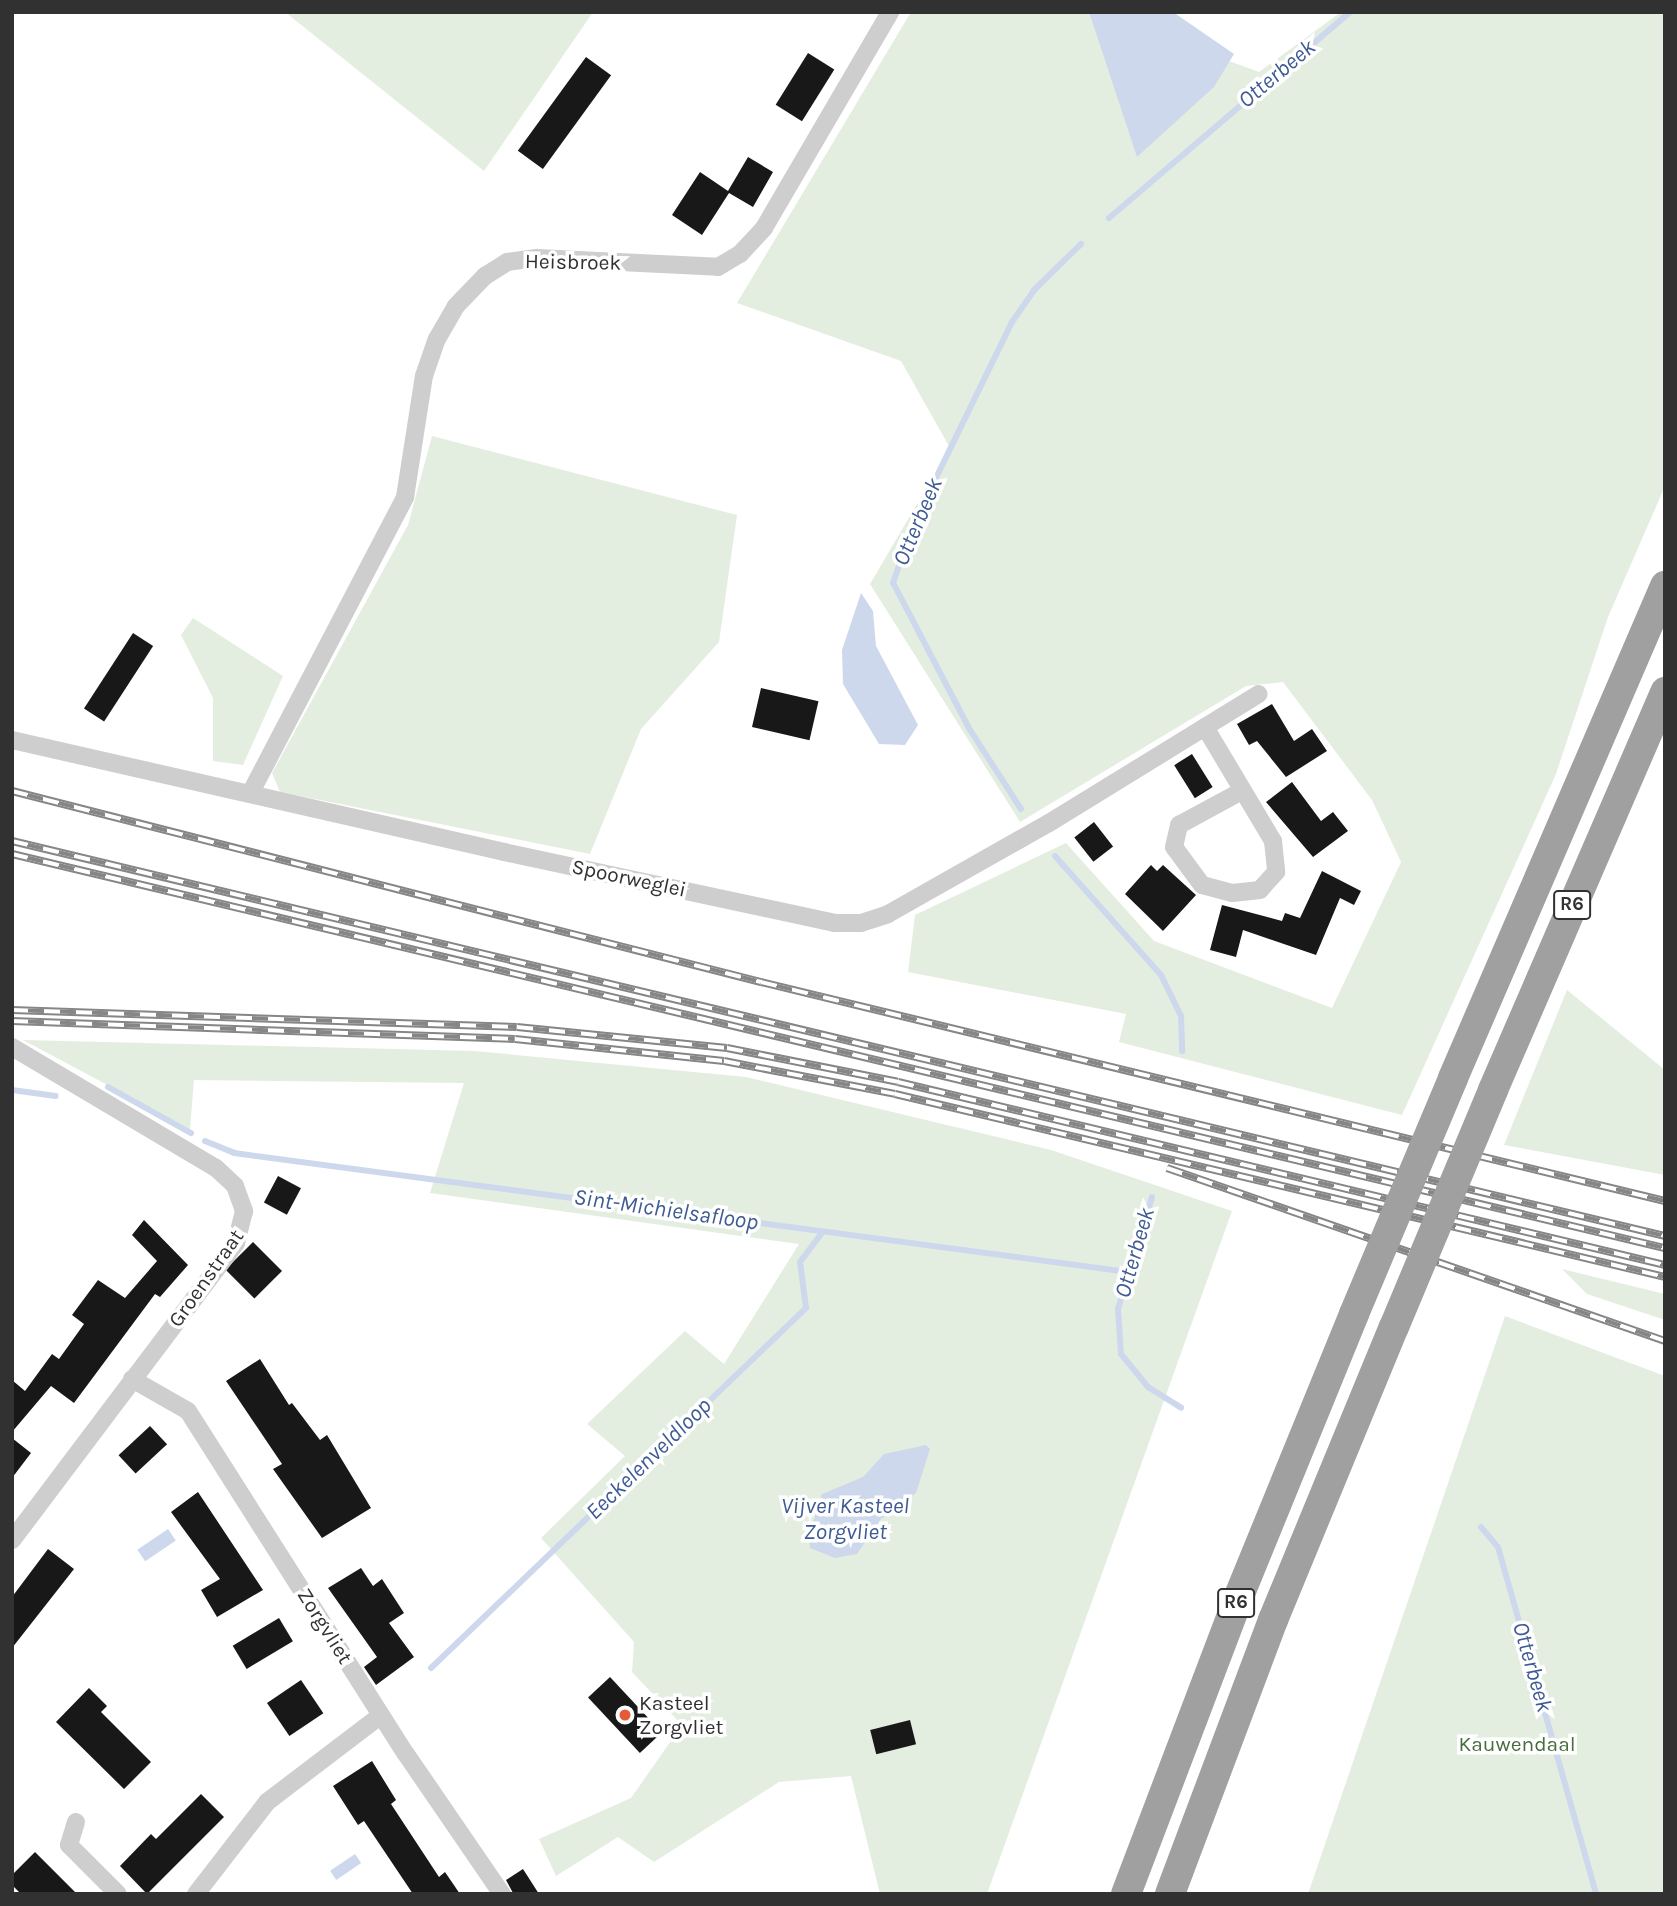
<!DOCTYPE html>
<html>
<head>
<meta charset="utf-8">
<style>
	body { margin:0 }
	#map { position:relative; width:1677px; height:1906px; overflow:hidden; background:#fff; font-family:Karla,sans-serif }
	div>[style] { position:absolute }
	.green>* { inset:0; background:#e4eee0 }
	.water>* { inset:0; background:#cdd8ed; transform-origin:0 0 }
	.stream>* { height:6px; margin:-3px; padding:0 3px; transform-origin:3px; border-radius:3px; background:#cdd8ed }
	.building>* { inset:0; background:#181818; transform-origin:0 0 }
	.minor>* { height:18px; margin:-9px; padding:0 9px; transform-origin:9px; border-radius:9px; background:#cecece }
	.trunk>* { height:30px; margin:-15px; padding:0 15px; transform-origin:15px; border-radius:15px; background:#a0a0a0 }
	.rail>* { height:8px; margin-top:-4px; transform-origin:0; background:repeating-linear-gradient(90deg,#fff 0 16px,#868686 0 32px); box-sizing:border-box; border-block:2px solid #868686 }
	.trunk-bridge>* { height:30px; margin:-15px; padding:0 15px; transform-origin:15px; border-radius:15px; background:#a0a0a0 }
	.dots>* { width:19px; height:19px; translate:-50% -50%; box-sizing:border-box; border:4px solid #fff; border-radius:50% }
	span { translate:-50% -50%; white-space:nowrap; text-align:center; line-height:1.15; -webkit-text-stroke:7px #fff; paint-order:stroke }
	.shield-label span { padding:2px 5px; background:#fff; border:2px solid; border-radius:5px; -webkit-text-stroke-width:0 }
	.shield-label { font-size:19px; color:#313131; font-weight:700 }
	.street-label { font-size:21px; color:#313131 }
	.poi-label { font-size:21px; color:#313131 }
	.left { translate:0 -50%; text-align:left }
	.park-label { font-size:21px; color:#476e3e }
	.water-label { font-size:23px; color:#3f5b94; font-style:italic }
	.frame { position:absolute; inset:0; border:14px solid #313131; pointer-events:none }
</style>
</head>
<body>
<div id="map">
	<div class="green">
		<i style="clip-path:polygon(285px 12px,593px 12px,484px 171px)"></i>
		<i style="clip-path:polygon(911px 12px,1096px 12px,1259px 72px,1341px 12px,1665px 12px,1665px 486px,1608px 617px,1556px 774px,1402px 1115px,1119px 1042px,1126px 1014px,908px 972px,915px 915px,1066px 843px,1154px 941px,1332px 1008px,1401px 862px,1372px 800px,1283px 682px,1246px 686px,1020px 822px,870px 584px,950px 448px,901px 361px,737px 303px)"></i>
		<i style="clip-path:polygon(432px 436px,737px 515px,719px 642px,641px 729px,590px 854px,280px 792px,272px 773px,408px 525px)"></i>
		<i style="clip-path:polygon(193px 618px,283px 676px,243px 765px,213px 761px,213px 698px,181px 635px)"></i>
		<i style="clip-path:polygon(1567px 990px,1665px 1070px,1665px 1175px,1504px 1145px)"></i>
		<i style="clip-path:polygon(23px 1040px,475px 1051px,746px 1077px,1051px 1150px,1232px 1211px,987px 1894px,880px 1894px,851px 1776px,779px 1782px,654px 1862px,618px 1837px,556px 1876px,539px 1839px,631px 1798px,682px 1725px,632px 1672px,634px 1642px,541px 1538px,625px 1456px,587px 1424px,685px 1331px,724px 1364px,799px 1244px,430px 1193px,464px 1083px,194px 1080px,190px 1129px)"></i>
		<i style="clip-path:polygon(1562px 1269px,1665px 1294px,1665px 1320px,1587px 1294px)"></i>
		<i style="clip-path:polygon(1505px 1316px,1665px 1376px,1665px 1894px,1308px 1894px)"></i>
	</div>
	<div class="water">
		<i style="clip-path:polygon(1089px 12px,1173px 12px,1234px 54px,1214px 87px,1137px 157px)"></i>
		<i style="clip-path:polygon(861px 593px,873px 611px,876px 646px,918px 725px,905px 745px,879px 744px,843px 684px,842px 650px)"></i>
		<i style="clip-path:polygon(926px 1445px,930px 1449px,916px 1493px,881px 1519px,857px 1554px,835px 1558px,810px 1548px,809px 1534px,822px 1494px,863px 1477px,884px 1454px)"></i>
		<i style="left:168px;top:1529px;width:14px;height:37px;rotate:56deg"></i>
		<i style="left:355px;top:1854px;width:11px;height:30px;rotate:56deg"></i>
	</div>
	<div class="stream">
		<i style="left:1109px;top:218px;width:317px;rotate:-40.5deg"></i>
		<i style="left:1021px;top:809px;width:94px;rotate:-122.8deg"></i>
		<i style="left:970px;top:730px;width:166px;rotate:-117.6deg"></i>
		<i style="left:893px;top:583px;width:64px;rotate:-70.7deg"></i>
		<i style="left:914px;top:523px;width:224px;rotate:-64deg"></i>
		<i style="left:1012px;top:322px;width:39px;rotate:-55deg"></i>
		<i style="left:1034px;top:290px;width:66px;rotate:-44.4deg"></i>
		<i style="left:1055px;top:856px;width:159px;rotate:48.3deg"></i>
		<i style="left:1161px;top:975px;width:46px;rotate:64deg"></i>
		<i style="left:1181px;top:1016px;width:35px;rotate:88deg"></i>
		<i style="left:108px;top:1087px;width:95px;rotate:29deg"></i>
		<i style="left:12px;top:1090px;width:44px;rotate:7.8deg"></i>
		<i style="left:205px;top:1141px;width:31px;rotate:22deg"></i>
		<i style="left:234px;top:1153px;width:902px;rotate:7.58deg"></i>
		<i style="left:1152px;top:1197px;width:117px;rotate:106.9deg"></i>
		<i style="left:1118px;top:1309px;width:45px;rotate:86.2deg"></i>
		<i style="left:1121px;top:1354px;width:43px;rotate:50.7deg"></i>
		<i style="left:1148px;top:1387px;width:39px;rotate:32deg"></i>
		<i style="left:1481px;top:1527px;width:26px;rotate:50deg"></i>
		<i style="left:1498px;top:1547px;width:361px;rotate:74.2deg"></i>
		<i style="left:431px;top:1668px;width:520px;rotate:-43.83deg"></i>
		<i style="left:806px;top:1308px;width:46px;rotate:-97.4deg"></i>
		<i style="left:800px;top:1262px;width:38px;rotate:-53deg"></i>
	</div>
	<div class="building">
		<i style="left:808px;top:53px;width:31px;height:61px;rotate:32deg"></i>
		<i style="left:586px;top:57px;width:31px;height:116px;rotate:36deg"></i>
		<i style="clip-path:polygon(748px 157px,773px 172px,753px 207px,729px 193px,702px 235px,672px 215px,700px 172px,728px 191px)"></i>
		<i style="left:133px;top:633px;width:24px;height:90px;rotate:33deg"></i>
		<i style="left:761px;top:688px;width:59px;height:40px;rotate:13deg"></i>
		<i style="clip-path:polygon(1272px 704px,1294px 741px,1312px 729px,1327px 751px,1286px 777px,1257px 741px,1249px 745px,1237px 724px)"></i>
		<i style="left:1192px;top:754px;width:39px;height:21px;rotate:58deg"></i>
		<i style="clip-path:polygon(1292px 782px,1321px 821px,1333px 812px,1348px 831px,1313px 857px,1266px 802px)"></i>
		<i style="left:1094px;top:822px;width:31px;height:25px;rotate:52deg"></i>
		<i style="clip-path:polygon(1151px 865px,1157px 871px,1163px 865px,1196px 895px,1163px 931px,1125px 894px)"></i>
		<i style="clip-path:polygon(1322px 871px,1361px 891px,1354px 905px,1340px 898px,1316px 955px,1243px 930px,1236px 957px,1210px 950px,1222px 905px,1282px 921px,1285px 913px,1300px 918px)"></i>
		<i style="left:278px;top:1176px;width:26px;height:30px;rotate:28deg"></i>
		<i style="clip-path:polygon(144px 1220px,188px 1265px,160px 1297px,155px 1294px,74px 1403px,51px 1386px,12px 1432px,12px 1380px,25px 1391px,52px 1354px,59px 1359px,84px 1324px,72px 1315px,98px 1280px,125px 1298px,157px 1261px,132px 1235px)"></i>
		<i style="left:253px;top:1242px;width:41px;height:39px;rotate:45deg"></i>
		<i style="clip-path:polygon(260px 1359px,289px 1405px,292px 1403px,320px 1440px,327px 1435px,371px 1508px,322px 1538px,273px 1469px,282px 1464px,226px 1381px)"></i>
		<i style="left:150px;top:1426px;width:25px;height:43px;rotate:47deg"></i>
		<i style="clip-path:polygon(12px 1438px,31px 1453px,12px 1478px)"></i>
		<i style="clip-path:polygon(198px 1492px,263px 1590px,217px 1617px,201px 1590px,220px 1579px,171px 1512px)"></i>
		<i style="clip-path:polygon(48px 1549px,74px 1569px,12px 1648px,12px 1597px)"></i>
		<i style="clip-path:polygon(361px 1568px,373px 1586px,382px 1579px,404px 1613px,389px 1623px,414px 1657px,376px 1685px,364px 1667px,377px 1657px,328px 1588px)"></i>
		<i style="left:279px;top:1618px;width:27px;height:54px;rotate:59deg"></i>
		<i style="left:610px;top:1677px;width:76px;height:30px;rotate:47deg"></i>
		<i style="left:301px;top:1680px;width:40px;height:41px;rotate:56deg"></i>
		<i style="clip-path:polygon(89px 1688px,107px 1706px,101px 1712px,151px 1762px,124px 1789px,56px 1722px)"></i>
		<i style="left:910px;top:1720px;width:25px;height:41px;rotate:76deg"></i>
		<i style="clip-path:polygon(372px 1761px,396px 1800px,391px 1804px,439px 1877px,445px 1872px,460px 1894px,413px 1894px,364px 1821px,358px 1825px,333px 1786px)"></i>
		<i style="clip-path:polygon(201px 1794px,224px 1817px,147px 1894px,120px 1866px,151px 1834px,156px 1839px)"></i>
		<i style="clip-path:polygon(35px 1852px,77px 1894px,21px 1894px,12px 1885px,12px 1875px)"></i>
		<i style="clip-path:polygon(523px 1869px,539px 1894px,513px 1893px,506px 1880px)"></i>
	</div>
	<div class="minor">
		<i style="left:1205px;top:727px;width:133px;rotate:59.2deg"></i>
		<i style="left:1273px;top:841px;width:31px;rotate:84deg"></i>
		<i style="left:1276px;top:872px;width:24px;rotate:132deg"></i>
		<i style="left:1260px;top:890px;width:28px;rotate:174deg"></i>
		<i style="left:1232px;top:893px;width:31px;rotate:-165deg"></i>
		<i style="left:1202px;top:885px;width:47px;rotate:-126.4deg"></i>
		<i style="left:1174px;top:847px;width:23px;rotate:-77deg"></i>
		<i style="left:1179px;top:825px;width:69px;rotate:-28.4deg"></i>
		<i style="left:12px;top:740px;width:505px;rotate:12.82deg"></i>
		<i style="left:504px;top:852px;width:338px;rotate:12.1deg"></i>
		<i style="left:834px;top:923px;width:27px"></i>
		<i style="left:861px;top:923px;width:28px;rotate:-18deg"></i>
		<i style="left:888px;top:914px;width:185px;rotate:-29.5deg"></i>
		<i style="left:1049px;top:823px;width:246px;rotate:-31.6deg"></i>
		<i style="left:251px;top:792px;width:333px;rotate:-62.4deg"></i>
		<i style="left:405px;top:497px;width:122px;rotate:-81.1deg"></i>
		<i style="left:424px;top:376px;width:39px;rotate:-71deg"></i>
		<i style="left:437px;top:339px;width:38px;rotate:-60deg"></i>
		<i style="left:456px;top:306px;width:42px;rotate:-46deg"></i>
		<i style="left:485px;top:276px;width:26px;rotate:-32deg"></i>
		<i style="left:507px;top:262px;width:30px;rotate:-8deg"></i>
		<i style="left:537px;top:258px;width:181px;rotate:2.8deg"></i>
		<i style="left:718px;top:267px;width:26px;rotate:-31deg"></i>
		<i style="left:740px;top:254px;width:35px;rotate:-47deg"></i>
		<i style="left:764px;top:228px;width:250px;rotate:-59.7deg"></i>
		<i style="left:12px;top:1047px;width:237px;rotate:30.7deg"></i>
		<i style="left:216px;top:1168px;width:26px;rotate:43deg"></i>
		<i style="left:235px;top:1186px;width:27px;rotate:70deg"></i>
		<i style="left:244px;top:1211px;width:33px;rotate:104deg"></i>
		<i style="left:236px;top:1243px;width:372px;rotate:127deg"></i>
		<i style="left:132px;top:1379px;width:64px;rotate:29.7deg"></i>
		<i style="left:188px;top:1411px;width:406px;rotate:57.6deg"></i>
		<i style="left:406px;top:1754px;width:170px;rotate:55.6deg"></i>
		<i style="left:76px;top:1822px;width:24px;rotate:107deg"></i>
		<i style="left:69px;top:1845px;width:69px;rotate:45deg"></i>
		<i style="left:196px;top:1894px;width:116px;rotate:-52.3deg"></i>
		<i style="left:267px;top:1802px;width:143px;rotate:-37.3deg"></i>
	</div>
	<div class="trunk">
		<i style="left:1453px;top:1078px;width:536px;rotate:-66.69deg"></i>
		<i style="left:1493px;top:1090px;width:434px;rotate:-66.6deg"></i>
		<i style="left:1126px;top:1894px;width:319px;rotate:-69.2deg"></i>
		<i style="left:1239px;top:1596px;width:305px;rotate:-67.8deg"></i>
		<i style="left:1170px;top:1894px;width:293px;rotate:-69.4deg"></i>
		<i style="left:1273px;top:1620px;width:317px;rotate:-67.6deg"></i>
	</div>
	<div class="rail">
		<i style="left:12px;top:791px;width:773px;rotate:14.31deg"></i>
		<i style="left:761px;top:982px;width:930px;rotate:13.62deg"></i>
		<i style="left:12px;top:841px;width:1700px;rotate:13.44deg"></i>
		<i style="left:12px;top:854px;width:1699px;rotate:13.41deg"></i>
		<i style="left:12px;top:1010px;width:505px;rotate:1.93deg"></i>
		<i style="left:517px;top:1027px;width:211px;rotate:5.7deg"></i>
		<i style="left:727px;top:1048px;width:174px;rotate:11.2deg"></i>
		<i style="left:898px;top:1082px;width:789px;rotate:13.42deg"></i>
		<i style="left:12px;top:1021px;width:503px;rotate:2.05deg"></i>
		<i style="left:515px;top:1039px;width:210px;rotate:6deg"></i>
		<i style="left:724px;top:1061px;width:174px;rotate:10.9deg"></i>
		<i style="left:895px;top:1094px;width:791px;rotate:13.37deg"></i>
		<i style="left:1167px;top:1168px;width:527px;rotate:19.16deg"></i>
	</div>
	<div class="trunk-bridge">
		<i style="left:1354px;top:1314px;width:256px;rotate:-67.2deg"></i>
		<i style="left:1394px;top:1327px;width:257px;rotate:-67.3deg"></i>
	</div>
	<div class="dots">
		<i style="left:625px;top:1715px;background:#e55a37"></i>
	</div>
	<div class="shield-label">
		<span style="left:1572px;top:905px">R6</span>
		<span style="left:1236px;top:1603px">R6</span>
	</div>
	<div class="street-label">
		<span style="left:573px;top:262px;rotate:1deg">Heisbroek</span>
		<span style="left:629px;top:878px;rotate:12deg">Spoorweglei</span>
		<span style="left:206px;top:1278px;rotate:-55deg">Groenstraat</span>
		<span style="left:325px;top:1626px;rotate:58deg">Zorgvliet</span>
	</div>
	<div class="poi-label">
		<span class="left" style="left:639px;top:1715px">Kasteel<br>Zorgvliet</span>
	</div>
	<div class="park-label">
		<span style="left:1517px;top:1744px">Kauwendaal</span>
	</div>
	<div class="water-label">
		<span style="left:1277px;top:74px;rotate:-40deg">Otterbeek</span>
		<span style="left:918px;top:522px;rotate:-67deg">Otterbeek</span>
		<span style="left:666px;top:1210px;rotate:8deg">Sint-Michielsafloop</span>
		<span style="left:1135px;top:1253px;rotate:-74deg">Otterbeek</span>
		<span style="left:649px;top:1459px;rotate:-44deg">Eeckelenveldloop</span>
		<span style="left:845px;top:1519px">Vijver Kasteel<br>Zorgvliet</span>
		<span style="left:1532px;top:1667px;rotate:74deg">Otterbeek</span>
	</div>
	<div class="frame"></div>
</div>
</body>
</html>
